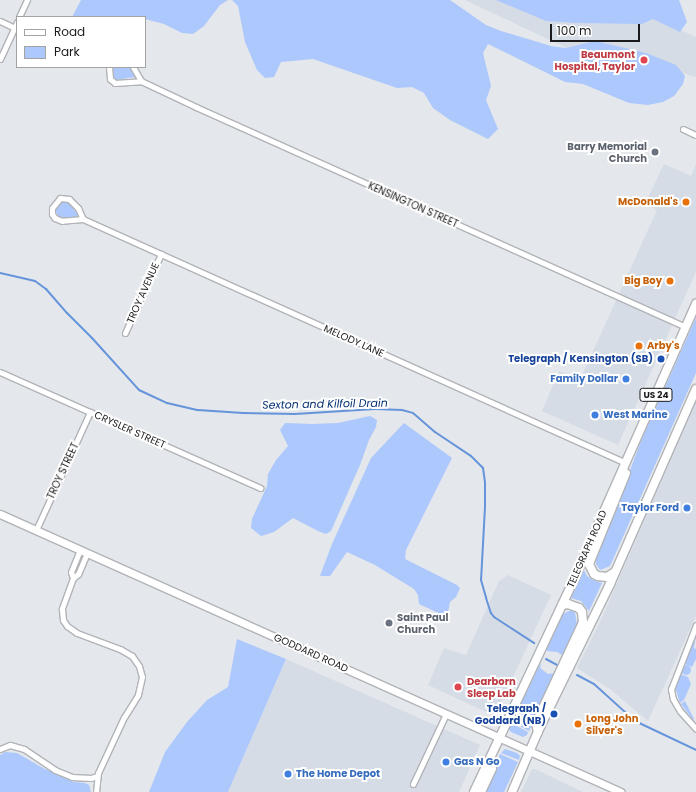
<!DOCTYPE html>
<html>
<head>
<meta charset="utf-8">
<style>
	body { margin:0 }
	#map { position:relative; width:696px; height:792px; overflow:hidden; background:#e4e7eb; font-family:Poppins,sans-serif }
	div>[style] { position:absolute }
	.built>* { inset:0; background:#d6dce6 }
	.green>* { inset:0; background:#acc8fc }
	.round { border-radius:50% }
	.stream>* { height:2px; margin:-1px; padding:0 1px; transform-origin:1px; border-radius:1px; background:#6594db }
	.roads { filter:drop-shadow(1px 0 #b1b3b7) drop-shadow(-1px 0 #b1b3b7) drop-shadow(0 1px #b1b3b7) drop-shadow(0 -1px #b1b3b7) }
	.minor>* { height:5px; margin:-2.5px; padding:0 2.5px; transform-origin:2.5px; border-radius:2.5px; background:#fff }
	.secondary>* { height:7px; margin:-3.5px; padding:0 3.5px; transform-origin:3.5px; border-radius:3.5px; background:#fff }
	.primary>* { height:8px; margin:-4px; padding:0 4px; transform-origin:4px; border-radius:4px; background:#fff }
	.dots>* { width:11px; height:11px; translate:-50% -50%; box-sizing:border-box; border:2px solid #fff; border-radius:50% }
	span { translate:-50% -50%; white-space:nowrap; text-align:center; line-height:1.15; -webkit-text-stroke:4px #fff; paint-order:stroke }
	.shield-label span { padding:1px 3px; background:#fff; border:1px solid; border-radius:3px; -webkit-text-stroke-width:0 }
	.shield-label { font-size:9px; color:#1a1a1c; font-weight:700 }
	.health-label { font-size:10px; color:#be3a42; font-weight:700 }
	.right { translate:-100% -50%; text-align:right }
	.left { translate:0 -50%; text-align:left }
	.worship-label { font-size:10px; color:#5b616d; font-weight:700 }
	.food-label { font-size:10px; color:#c56008; font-weight:700 }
	.street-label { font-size:10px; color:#1a1a1c }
	.transit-label { font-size:10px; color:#164399; font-weight:700 }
	.shop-label { font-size:10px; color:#366cbe; font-weight:700 }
	.water-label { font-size:11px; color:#053271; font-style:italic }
	.legend { position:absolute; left:16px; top:16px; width:130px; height:52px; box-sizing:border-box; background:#fff; border:1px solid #a3a3a4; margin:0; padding:5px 7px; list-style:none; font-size:12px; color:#1a1a1c }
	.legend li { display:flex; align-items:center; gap:8px; height:20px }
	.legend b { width:20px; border:1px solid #a3a3a4 }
	.scale { position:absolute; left:550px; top:24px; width:90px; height:18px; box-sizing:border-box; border:2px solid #1a1a1c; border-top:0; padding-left:5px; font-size:12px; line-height:14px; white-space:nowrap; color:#1a1a1c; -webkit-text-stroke:3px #fff; paint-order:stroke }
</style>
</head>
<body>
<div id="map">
	<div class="built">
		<i style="clip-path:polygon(465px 0,517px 0,655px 18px,696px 37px,696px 77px,683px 73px,668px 96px)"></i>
		<i style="clip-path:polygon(664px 164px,691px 176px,696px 164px,696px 272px,618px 445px,542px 411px,559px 371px,580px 380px,657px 210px,645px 204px)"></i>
		<i style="clip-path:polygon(696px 401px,696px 616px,648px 721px,610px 689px,577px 668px,601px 620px)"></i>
		<i style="clip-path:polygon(508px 575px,551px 595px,495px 716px,428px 685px,444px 648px,466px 655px,499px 581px)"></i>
		<i style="clip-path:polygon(286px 659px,480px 745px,459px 792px,228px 792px)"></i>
		<i style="clip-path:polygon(532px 769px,535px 769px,583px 792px,521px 792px)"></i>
	</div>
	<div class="green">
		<i style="clip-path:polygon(81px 0,228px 0,220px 5px,204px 26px,193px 34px,182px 33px,164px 24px,145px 19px,145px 17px,72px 17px)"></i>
		<i style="clip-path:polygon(232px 0,450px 0,486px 25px,501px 31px,551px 46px,566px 48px,595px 41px,646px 53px,676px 65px,685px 76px,683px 84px,674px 96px,663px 102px,648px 105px,629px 103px,583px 84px,565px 82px,488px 44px,483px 53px,491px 86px,486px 100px,498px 129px,488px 139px,450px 120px,433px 108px,424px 93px,412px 87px,397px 88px,313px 59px,281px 62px,274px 77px,265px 78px,257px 70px,245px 42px,238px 6px)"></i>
		<i style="clip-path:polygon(496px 0,679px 0,687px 22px,680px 32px,653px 19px,642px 24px,577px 23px,546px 21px)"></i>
		<i style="clip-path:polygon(112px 67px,130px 67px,135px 77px,116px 80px,111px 74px)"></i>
		<i style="clip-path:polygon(60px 202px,68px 202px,79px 216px,68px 218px,59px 217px,55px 210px)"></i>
		<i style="clip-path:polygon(696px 318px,696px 373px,610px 566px,600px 570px,596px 564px,596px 555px,623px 489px,641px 441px)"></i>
		<i style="clip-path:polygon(370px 416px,377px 420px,376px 427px,369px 440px,360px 465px,331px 531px,326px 534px,318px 531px,293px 518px,274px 532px,261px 536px,251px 528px,252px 519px,267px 486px,268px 474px,276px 460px,288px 446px,280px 430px,285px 423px,312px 424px,338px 423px)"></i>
		<i style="clip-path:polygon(404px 423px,452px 458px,406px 550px,405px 559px,457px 585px,460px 588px,456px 597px,450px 602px,447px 617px,419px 604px,418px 595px,414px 589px,375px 565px,347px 552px,330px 576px,320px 576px,332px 544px,371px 458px)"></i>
		<i style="clip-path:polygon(584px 570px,587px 576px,593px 580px,602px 583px,589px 611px,581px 601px,571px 598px)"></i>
		<i style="clip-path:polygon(569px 611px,573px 611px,575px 613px,577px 624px,562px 659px,562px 655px,557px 652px,547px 651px,546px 649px,563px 614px)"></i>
		<i style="clip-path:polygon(696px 635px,694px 648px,696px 649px,696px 659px,692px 667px,685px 664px)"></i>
		<i style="clip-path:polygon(237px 639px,286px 659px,228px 792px,149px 792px,165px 752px,187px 722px,207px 700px,228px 687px)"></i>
		<i style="clip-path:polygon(542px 663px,540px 668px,548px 674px,556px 673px,529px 731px,512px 722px,538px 668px)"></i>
		<i class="round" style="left:681px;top:665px;width:10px;height:10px"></i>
		<i style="clip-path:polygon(680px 674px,688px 677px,691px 684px,684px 700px,680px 703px,675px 687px)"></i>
		<i style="clip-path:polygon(685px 701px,694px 719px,693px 720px,681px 704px)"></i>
		<i style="clip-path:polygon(511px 723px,528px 732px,527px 735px,523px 737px,511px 732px,509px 729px)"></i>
		<i style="clip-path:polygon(505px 749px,517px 753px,520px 756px,519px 760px,501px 753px)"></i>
		<i style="clip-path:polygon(5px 752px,17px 753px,43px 768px,74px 782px,85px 783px,89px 785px,91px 792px,0 792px,0 755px)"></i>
		<i style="clip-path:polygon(500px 754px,518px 762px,504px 792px,483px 792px)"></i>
	</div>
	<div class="stream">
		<i style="left:0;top:273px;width:36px;rotate:13deg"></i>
		<i style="left:35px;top:281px;width:14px;rotate:36deg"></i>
		<i style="left:46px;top:289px;width:32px;rotate:49deg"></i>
		<i style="left:67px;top:313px;width:35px;rotate:45deg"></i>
		<i style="left:92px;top:338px;width:70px;rotate:47.9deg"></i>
		<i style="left:139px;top:390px;width:31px;rotate:25deg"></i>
		<i style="left:167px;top:403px;width:32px;rotate:13deg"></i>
		<i style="left:198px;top:410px;width:45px;rotate:3.8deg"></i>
		<i style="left:243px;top:413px;width:52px;rotate:1.1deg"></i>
		<i style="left:295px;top:414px;width:80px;rotate:-3.6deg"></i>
		<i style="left:375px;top:409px;width:27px;rotate:2deg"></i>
		<i style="left:402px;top:410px;width:11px;rotate:15deg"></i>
		<i style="left:413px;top:413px;width:29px;rotate:41deg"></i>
		<i style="left:435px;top:432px;width:43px;rotate:33.7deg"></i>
		<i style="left:471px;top:456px;width:17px;rotate:45deg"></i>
		<i style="left:483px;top:468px;width:14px;rotate:82deg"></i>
		<i style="left:485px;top:482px;width:25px;rotate:90deg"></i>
		<i style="left:485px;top:507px;width:73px;rotate:93.1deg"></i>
		<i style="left:481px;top:580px;width:19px;rotate:74deg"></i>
		<i style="left:486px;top:598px;width:16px;rotate:72deg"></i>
		<i style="left:491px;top:613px;width:5px;rotate:53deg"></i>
		<i style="left:494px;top:617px;width:48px;rotate:33deg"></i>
		<i style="left:546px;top:659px;width:15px;rotate:28deg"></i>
		<i style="left:577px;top:675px;width:19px;rotate:28deg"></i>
		<i style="left:594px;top:684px;width:55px;rotate:42.1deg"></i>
		<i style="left:635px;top:721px;width:68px;rotate:25.4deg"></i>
	</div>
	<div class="roads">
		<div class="minor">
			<i style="left:19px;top:17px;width:19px;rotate:-65deg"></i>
			<i style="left:0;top:21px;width:17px;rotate:25deg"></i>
			<i style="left:0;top:59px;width:41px;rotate:-65.3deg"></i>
			<i style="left:109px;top:67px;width:12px;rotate:85deg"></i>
			<i style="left:110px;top:79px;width:6px;rotate:39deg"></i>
			<i style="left:115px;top:83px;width:26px;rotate:-4deg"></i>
			<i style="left:133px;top:67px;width:16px;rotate:60deg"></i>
			<i style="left:141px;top:81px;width:61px;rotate:25.3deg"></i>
			<i style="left:196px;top:107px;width:537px;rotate:24.18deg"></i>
			<i style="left:683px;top:129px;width:14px;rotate:25deg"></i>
			<i style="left:83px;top:219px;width:21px;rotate:175deg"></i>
			<i style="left:62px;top:221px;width:8px;rotate:-157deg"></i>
			<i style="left:55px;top:218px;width:5px;rotate:-127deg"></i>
			<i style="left:52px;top:214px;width:6px;rotate:-90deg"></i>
			<i style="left:52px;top:208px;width:13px;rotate:-51deg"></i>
			<i style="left:60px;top:198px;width:9px;rotate:6deg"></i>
			<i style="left:69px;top:199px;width:13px;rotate:45deg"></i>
			<i style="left:78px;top:208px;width:12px;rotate:66deg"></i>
			<i style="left:83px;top:219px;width:595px;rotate:24.2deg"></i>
			<i style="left:125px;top:333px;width:87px;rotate:-65.5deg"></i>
			<i style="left:0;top:372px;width:285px;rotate:24deg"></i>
			<i style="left:36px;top:530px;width:130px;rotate:-65.4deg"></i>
			<i style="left:87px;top:553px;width:23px;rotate:113deg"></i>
			<i style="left:78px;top:574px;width:6px;rotate:141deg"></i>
			<i style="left:73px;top:578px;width:33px;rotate:110deg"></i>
			<i style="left:62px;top:609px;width:11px;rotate:85deg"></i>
			<i style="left:63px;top:620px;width:7px;rotate:56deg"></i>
			<i style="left:67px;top:626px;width:12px;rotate:35deg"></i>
			<i style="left:77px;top:633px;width:46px;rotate:20.4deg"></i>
			<i style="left:120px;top:649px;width:14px;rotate:30deg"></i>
			<i style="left:132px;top:656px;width:12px;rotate:55deg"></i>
			<i style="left:139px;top:666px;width:11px;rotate:75deg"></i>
			<i style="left:142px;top:677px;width:18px;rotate:103deg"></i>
			<i style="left:138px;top:695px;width:26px;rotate:122deg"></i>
			<i style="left:124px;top:717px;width:62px;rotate:114.9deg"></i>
			<i style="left:98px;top:773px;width:19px;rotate:96deg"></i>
			<i style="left:73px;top:578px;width:6px;rotate:-108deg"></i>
			<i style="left:71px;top:572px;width:24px;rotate:-68deg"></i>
			<i style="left:696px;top:625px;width:69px;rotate:111.3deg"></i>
			<i style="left:671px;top:689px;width:10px;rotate:79deg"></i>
			<i style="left:673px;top:699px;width:14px;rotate:60deg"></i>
			<i style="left:680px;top:711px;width:24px;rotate:48deg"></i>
			<i style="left:0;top:749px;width:11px;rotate:-22deg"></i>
			<i style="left:10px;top:745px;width:15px;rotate:16deg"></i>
			<i style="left:24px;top:749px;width:37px;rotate:34deg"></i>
			<i style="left:55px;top:770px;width:18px;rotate:22deg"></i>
			<i style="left:72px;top:777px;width:19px;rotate:3deg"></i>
			<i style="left:91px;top:778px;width:6px;rotate:-18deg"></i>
			<i style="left:413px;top:784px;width:77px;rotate:-64.8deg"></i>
		</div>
		<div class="secondary">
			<i style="left:0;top:514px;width:680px;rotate:24.12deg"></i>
		</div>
		<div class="primary">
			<i style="left:615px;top:572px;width:9px;rotate:148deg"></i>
			<i style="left:607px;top:577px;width:9px;rotate:-174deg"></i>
			<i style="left:598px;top:576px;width:4px;rotate:-153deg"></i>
			<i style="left:594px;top:574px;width:11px;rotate:-117deg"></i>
			<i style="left:589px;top:564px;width:98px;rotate:-67.9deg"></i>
			<i style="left:538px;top:732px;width:9px;rotate:-103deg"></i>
			<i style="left:536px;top:723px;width:111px;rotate:-65deg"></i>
			<i style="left:583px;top:622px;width:10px;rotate:-96deg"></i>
			<i style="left:582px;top:612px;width:5px;rotate:-127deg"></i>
			<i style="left:579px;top:608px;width:12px;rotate:-160deg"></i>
			<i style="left:568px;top:604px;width:6px;rotate:171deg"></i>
			<i style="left:474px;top:792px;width:238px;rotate:-64.8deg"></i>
			<i style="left:575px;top:577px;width:299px;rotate:-66.1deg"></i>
			<i style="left:481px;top:792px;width:26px;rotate:-65deg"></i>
			<i style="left:492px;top:768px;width:10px;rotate:-96deg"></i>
			<i style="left:512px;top:792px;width:71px;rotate:-66.7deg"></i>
			<i style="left:540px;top:727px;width:159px;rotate:-63.9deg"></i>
			<i style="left:610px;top:584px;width:213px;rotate:-66.2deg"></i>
		</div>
	</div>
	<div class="dots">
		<i style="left:644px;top:60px;background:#e0444e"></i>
		<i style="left:655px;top:152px;background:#6b7280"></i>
		<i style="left:686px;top:202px;background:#e8710a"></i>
		<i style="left:670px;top:281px;background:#e8710a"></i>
		<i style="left:639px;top:346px;background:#e8710a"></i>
		<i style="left:661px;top:359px;background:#1a4fb4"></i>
		<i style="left:626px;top:379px;background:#3f7fe0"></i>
		<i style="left:595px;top:415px;background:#3f7fe0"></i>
		<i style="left:687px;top:508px;background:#3f7fe0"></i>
		<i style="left:389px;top:623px;background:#6b7280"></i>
		<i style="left:458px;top:687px;background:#e0444e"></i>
		<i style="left:554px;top:714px;background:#1a4fb4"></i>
		<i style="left:578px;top:724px;background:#e8710a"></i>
		<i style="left:446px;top:762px;background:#3f7fe0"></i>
		<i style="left:288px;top:774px;background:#3f7fe0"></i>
	</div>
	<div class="shield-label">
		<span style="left:656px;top:395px">US 24</span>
	</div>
	<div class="health-label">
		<span class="right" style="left:635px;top:60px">Beaumont<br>Hospital, Taylor</span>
		<span class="left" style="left:467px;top:687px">Dearborn<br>Sleep Lab</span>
	</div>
	<div class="worship-label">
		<span class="right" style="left:647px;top:152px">Barry Memorial<br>Church</span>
		<span class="left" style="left:397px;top:623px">Saint Paul<br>Church</span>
	</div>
	<div class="food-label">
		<span class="right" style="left:678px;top:202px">McDonald's</span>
		<span class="right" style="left:662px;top:281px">Big Boy</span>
		<span class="left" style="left:647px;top:346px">Arby's</span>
		<span class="left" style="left:586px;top:724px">Long John<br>Silver's</span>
	</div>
	<div class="street-label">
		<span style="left:413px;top:205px;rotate:24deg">KENSINGTON STREET</span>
		<span style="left:143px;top:293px;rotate:-66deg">TROY AVENUE</span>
		<span style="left:354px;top:341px;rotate:24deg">MELODY LANE</span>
		<span style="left:130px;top:430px;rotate:24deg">CRYSLER STREET</span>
		<span style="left:63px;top:471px;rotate:-65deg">TROY STREET</span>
		<span style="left:587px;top:549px;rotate:-66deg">TELEGRAPH ROAD</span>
		<span style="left:311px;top:653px;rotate:24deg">GODDARD ROAD</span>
	</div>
	<div class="transit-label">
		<span class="right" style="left:653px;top:359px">Telegraph / Kensington (SB)</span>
		<span class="right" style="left:546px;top:714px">Telegraph /<br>Goddard (NB)</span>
	</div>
	<div class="shop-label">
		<span class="right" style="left:618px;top:379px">Family Dollar</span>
		<span class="left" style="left:603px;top:415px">West Marine</span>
		<span class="right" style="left:679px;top:508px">Taylor Ford</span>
		<span class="left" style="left:454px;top:762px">Gas N Go</span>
		<span class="left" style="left:296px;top:774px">The Home Depot</span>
	</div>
	<div class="water-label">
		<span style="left:325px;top:404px;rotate:-1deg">Sexton and Kilfoil Drain</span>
	</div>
	<ul class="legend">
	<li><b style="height:5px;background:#fff"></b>Road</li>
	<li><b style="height:11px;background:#acc8fc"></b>Park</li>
	</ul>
	<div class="scale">100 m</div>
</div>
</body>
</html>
